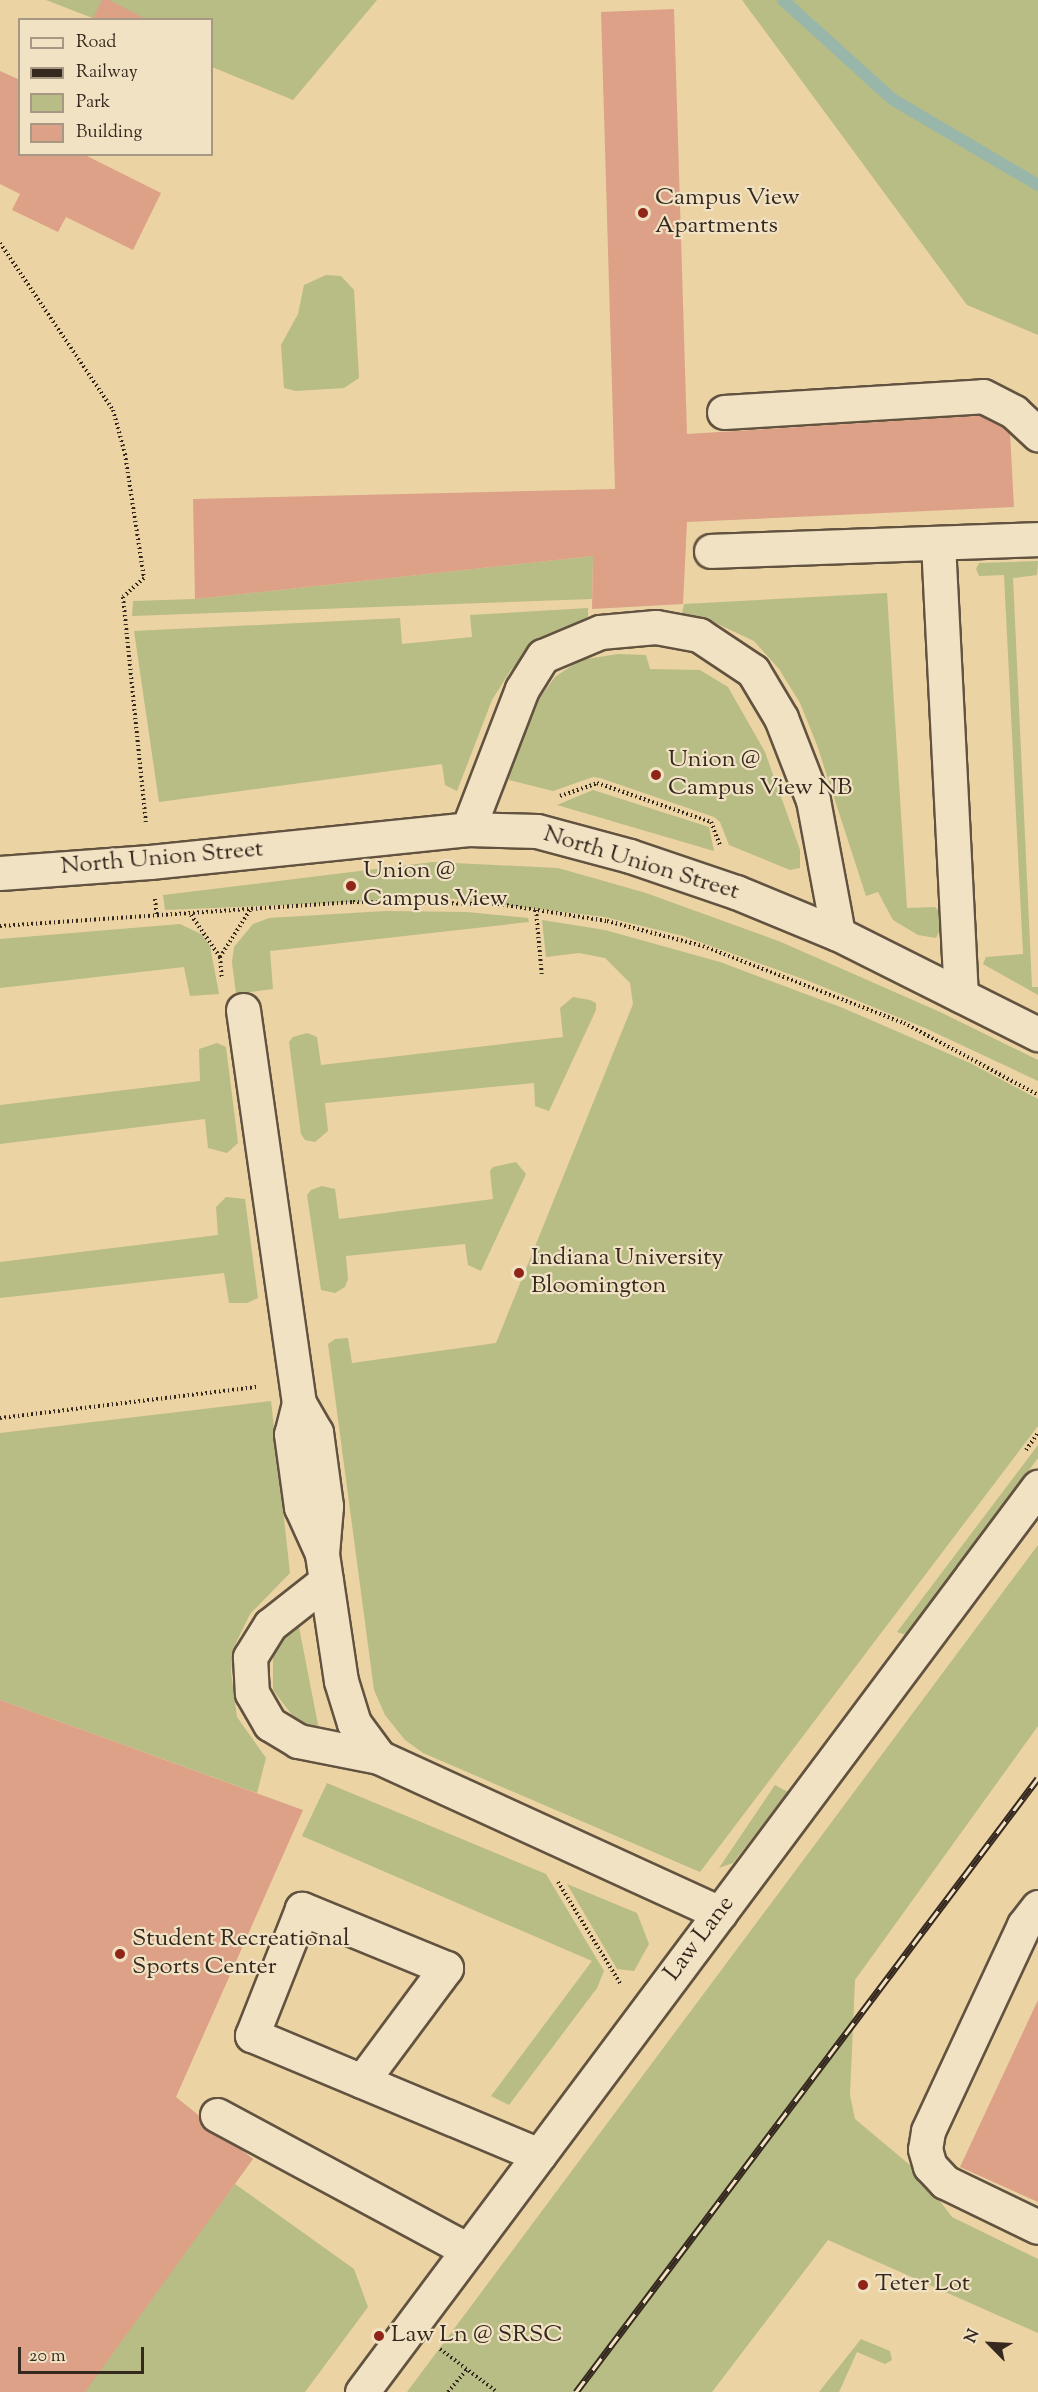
<!DOCTYPE html>
<html>
<head>
<meta charset="utf-8">
<style>
	body { margin:0 }
	#map { position:relative; width:1038px; height:2392px; overflow:hidden; background:#ebd3a4; font-family:"Sorts Mill Goudy",serif }
	div>[style] { position:absolute }
	.green>* { inset:0; background:#b8bc85 }
	.stream>* { height:12px; margin:-6px; padding:0 6px; transform-origin:6px; border-radius:6px; background:#98b7aa }
	.building>* { inset:0; background:#dca186 }
	.path>* { height:4px; margin-top:-2px; transform-origin:0; background:repeating-linear-gradient(90deg,#35281f 0 1.5px,transparent 0 4.5px) }
	.roads { filter:drop-shadow(2px 0 #625340) drop-shadow(-2px 0 #625340) drop-shadow(0 2px #625340) drop-shadow(0 -2px #625340) }
	.minor>* { height:33px; margin:-16.5px; padding:0 16.5px; transform-origin:16.5px; border-radius:16.5px; background:#f2e2c4 }
	.rail>* { height:7px; margin-top:-3.5px; transform-origin:0; background:repeating-linear-gradient(90deg,#f2e2c4 0 14px,#35281f 0 28px); box-sizing:border-box; border-block:2px solid #35281f }
	.dots>* { width:16px; height:16px; translate:-50% -50%; box-sizing:border-box; border:3px solid #f2e2c4; border-radius:50% }
	span { translate:-50% -50%; white-space:nowrap; text-align:center; line-height:1.15; -webkit-text-stroke:4.5px #f2e2c4; paint-order:stroke }
	.poi-label { font-size:24px; color:#35281f }
	.left { translate:0 -50%; text-align:left }
	.street-label { font-size:24px; color:#35281f }
	.legend { position:absolute; left:18px; top:18px; width:195px; height:138px; box-sizing:border-box; background:#f2e2c4; border:2px solid #a69882; margin:0; padding:8px 10px; list-style:none; font-size:18px; color:#35281f }
	.legend li { display:flex; align-items:center; gap:12px; height:30px }
	.legend b { width:30px; border:2px solid #a69882 }
	.north { position:absolute; left:960px; top:2314px; width:60px; height:60px; -webkit-text-stroke:4px #f2e2c4; paint-order:stroke; rotate:294deg; font-size:16px; font-weight:700; line-height:24px; text-align:center; color:#35281f }
	.north::after { content:''; display:block; margin:auto; width:21px; height:27px; background:#35281f; clip-path:polygon(50% 0,100% 100%,50% 72%,0 100%) }
	.scale { position:absolute; left:18px; top:2347px; width:126px; height:27px; box-sizing:border-box; border:3px solid #35281f; border-top:0; padding-left:8px; font-size:18px; line-height:21px; white-space:nowrap; color:#35281f; -webkit-text-stroke:4px #f2e2c4; paint-order:stroke }
</style>
</head>
<body>
<div id="map">
	<div class="green">
		<i style="clip-path:polygon(46px 0,377px 0,293px 100px,212px 67px,212px 20px,95px 19px)"></i>
		<i style="clip-path:polygon(742px 0,1038px 0,1038px 335px,967px 305px)"></i>
		<i style="clip-path:polygon(326px 275px,341px 276px,354px 290px,359px 378px,344px 388px,296px 391px,284px 388px,281px 345px,298px 314px,304px 285px)"></i>
		<i style="clip-path:polygon(593px 556px,592px 599px,132px 616px,133px 601px,195px 599px)"></i>
		<i style="clip-path:polygon(1038px 561px,1037px 575px,1013px 578px,1032px 987px,1038px 987px,1038px 995px,983px 964px,986px 957px,1023px 954px,1004px 575px,979px 576px,976px 569px,979px 563px)"></i>
		<i style="clip-path:polygon(887px 593px,907px 908px,935px 907px,939px 911px,942px 925px,936px 938px,918px 935px,893px 920px,878px 892px,866px 896px,817px 745px,800px 703px,779px 669px,754px 641px,709px 620px,682px 614px,684px 604px)"></i>
		<i style="clip-path:polygon(588px 608px,588px 619px,545px 635px,511px 670px,492px 700px,457px 791px,445px 785px,442px 764px,159px 802px,134px 631px,400px 618px,402px 644px,472px 637px,470px 615px)"></i>
		<i style="clip-path:polygon(618px 654px,646px 655px,650px 669px,700px 670px,728px 687px,765px 752px,800px 850px,800px 868px,790px 870px,729px 845px,720px 822px,714px 817px,600px 778px,593px 777px,553px 791px,509px 780px,507px 762px,535px 704px,555px 677px,580px 660px)"></i>
		<i style="clip-path:polygon(593px 790px,709px 827px,714px 851px,557px 805px)"></i>
		<i style="clip-path:polygon(433px 862px,558px 868px,646px 893px,781px 942px,940px 1012px,1038px 1060px,1038px 1081px,925px 1028px,806px 980px,683px 936px,605px 917px,447px 898px,165px 910px,163px 895px)"></i>
		<i style="clip-path:polygon(385px 911px,467px 912px,528px 918px,529px 922px,270px 951px,273px 989px,236px 994px,232px 962px,234px 947px,253px 924px,269px 918px)"></i>
		<i style="clip-path:polygon(542px 920px,605px 930px,720px 962px,843px 1008px,970px 1063px,1038px 1099px,1038px 1426px,700px 1872px,423px 1753px,405px 1740px,385px 1715px,374px 1690px,328px 1344px,335px 1339px,348px 1338px,352px 1363px,496px 1343px,633px 1004px,630px 983px,605px 958px,579px 953px,546px 957px)"></i>
		<i style="clip-path:polygon(180px 924px,201px 934px,210px 946px,219px 994px,190px 996px,184px 967px,0 988px,0 939px)"></i>
		<i style="clip-path:polygon(573px 997px,590px 1000px,596px 1003px,596px 1010px,549px 1111px,535px 1106px,534px 1083px,325px 1103px,328px 1131px,315px 1142px,305px 1140px,301px 1134px,289px 1042px,293px 1037px,307px 1033px,317px 1037px,321px 1065px,563px 1037px,560px 1008px)"></i>
		<i style="clip-path:polygon(217px 1043px,226px 1047px,238px 1143px,227px 1153px,208px 1148px,205px 1119px,0 1144px,0 1105px,200px 1081px,199px 1049px)"></i>
		<i style="clip-path:polygon(516px 1162px,526px 1174px,481px 1271px,468px 1265px,465px 1244px,346px 1256px,348px 1279px,345px 1287px,335px 1293px,321px 1290px,307px 1195px,311px 1190px,322px 1186px,335px 1189px,339px 1219px,493px 1199px,490px 1171px,493px 1167px)"></i>
		<i style="clip-path:polygon(226px 1197px,245px 1199px,258px 1298px,247px 1303px,229px 1303px,224px 1273px,0 1298px,0 1262px,218px 1235px,216px 1207px)"></i>
		<i style="clip-path:polygon(271px 1401px,290px 1573px,250px 1614px,233px 1649px,231px 1672px,237px 1717px,266px 1758px,257px 1793px,0 1700px,0 1433px)"></i>
		<i style="clip-path:polygon(1038px 1445px,1038px 1458px,906px 1635px,897px 1632px)"></i>
		<i style="clip-path:polygon(1038px 1545px,1038px 1726px,855px 1980px,850px 2095px,855px 2119px,917px 2171px,952px 2217px,1038px 2259px,1038px 2333px,828px 2240px,712px 2392px,407px 2392px)"></i>
		<i style="clip-path:polygon(298px 1622px,319px 1730px,295px 1719px,273px 1690px,273px 1654px,281px 1638px)"></i>
		<i style="clip-path:polygon(327px 1783px,546px 1874px,604px 1971px,597px 1988px,509px 2105px,491px 2096px,592px 1961px,302px 1836px)"></i>
		<i style="clip-path:polygon(775px 1785px,788px 1792px,733px 1863px,719px 1868px)"></i>
		<i style="clip-path:polygon(567px 1884px,637px 1913px,649px 1944px,634px 1971px,617px 1969px)"></i>
		<i style="clip-path:polygon(235px 2184px,354px 2269px,368px 2307px,305px 2392px,82px 2392px)"></i>
		<i style="clip-path:polygon(861px 2339px,890px 2351px,892px 2360px,885px 2364px,857px 2352px,839px 2392px,819px 2392px)"></i>
	</div>
	<div class="stream">
		<i style="left:783px;top:0;width:147px;rotate:42.2deg"></i>
		<i style="left:892px;top:99px;width:169px;rotate:30.5deg"></i>
	</div>
	<div class="building">
		<i style="clip-path:polygon(102px 0,109px 0,148px 20px,92px 20px)"></i>
		<i style="clip-path:polygon(674px 9px,687px 434px,1009px 414px,1014px 507px,687px 522px,683px 604px,592px 609px,593px 556px,195px 599px,193px 499px,615px 489px,601px 12px)"></i>
		<i style="clip-path:polygon(0 71px,20px 80px,20px 154px,83px 154px,161px 193px,133px 250px,66px 217px,58px 232px,12px 210px,20px 194px,0 184px)"></i>
		<i style="clip-path:polygon(0 1700px,303px 1810px,176px 2097px,253px 2159px,85px 2392px,0 2392px)"></i>
		<i style="clip-path:polygon(1038px 2000px,1038px 2202px,960px 2167px)"></i>
	</div>
	<div class="path">
		<i style="left:0;top:243px;width:202px;rotate:55.9deg"></i>
		<i style="left:113px;top:410px;width:46px;rotate:74.7deg"></i>
		<i style="left:125px;top:454px;width:125px;rotate:81.3deg"></i>
		<i style="left:144px;top:578px;width:28px;rotate:138deg"></i>
		<i style="left:123px;top:597px;width:228px;rotate:84.2deg"></i>
		<i style="left:560px;top:796px;width:39px;rotate:-19deg"></i>
		<i style="left:597px;top:783px;width:120px;rotate:18.9deg"></i>
		<i style="left:711px;top:822px;width:26px;rotate:69deg"></i>
		<i style="left:155px;top:899px;width:18px;rotate:84deg"></i>
		<i style="left:536px;top:910px;width:67px;rotate:84.9deg"></i>
		<i style="left:191px;top:915px;width:51px;rotate:55.4deg"></i>
		<i style="left:220px;top:957px;width:56px;rotate:-57.4deg"></i>
		<i style="left:0;top:926px;width:354px;rotate:-3.9deg"></i>
		<i style="left:353px;top:902px;width:145px;rotate:0.8deg"></i>
		<i style="left:498px;top:904px;width:110px;rotate:8.9deg"></i>
		<i style="left:607px;top:921px;width:99px;rotate:14.6deg"></i>
		<i style="left:703px;top:946px;width:215px;rotate:21deg"></i>
		<i style="left:904px;top:1023px;width:152px;rotate:28.2deg"></i>
		<i style="left:220px;top:957px;width:22px;rotate:85deg"></i>
		<i style="left:0;top:1418px;width:260px;rotate:-6.9deg"></i>
		<i style="left:1026px;top:1450px;width:21px;rotate:-55deg"></i>
		<i style="left:558px;top:1882px;width:119px;rotate:58.5deg"></i>
		<i style="left:440px;top:2349px;width:71px;rotate:37deg"></i>
		<i style="left:448px;top:2392px;width:30px;rotate:-50deg"></i>
	</div>
	<div class="roads">
		<div class="minor">
			<i style="left:724px;top:412px;width:259px;rotate:-3.5deg"></i>
			<i style="left:983px;top:396px;width:35px;rotate:27deg"></i>
			<i style="left:1014px;top:412px;width:33px;rotate:43deg"></i>
			<i style="left:938px;top:543px;width:453px;rotate:87.1deg"></i>
			<i style="left:711px;top:551px;width:327px;rotate:-2.1deg"></i>
			<i style="left:468px;top:829px;width:150px;rotate:-68.9deg"></i>
			<i style="left:522px;top:689px;width:39px;rotate:-58deg"></i>
			<i style="left:543px;top:656px;width:62px;rotate:-22.8deg"></i>
			<i style="left:600px;top:632px;width:56px;rotate:-5.1deg"></i>
			<i style="left:656px;top:627px;width:44px;rotate:10.5deg"></i>
			<i style="left:699px;top:635px;width:65px;rotate:33.7deg"></i>
			<i style="left:753px;top:671px;width:55px;rotate:59.2deg"></i>
			<i style="left:781px;top:718px;width:88px;rotate:68.7deg"></i>
			<i style="left:813px;top:800px;width:136px;rotate:79.4deg"></i>
			<i style="left:0;top:873px;width:150px;rotate:-4.2deg"></i>
			<i style="left:150px;top:862px;width:320px;rotate:-5.9deg"></i>
			<i style="left:468px;top:829px;width:69px;rotate:1.7deg"></i>
			<i style="left:537px;top:831px;width:96px;rotate:15deg"></i>
			<i style="left:630px;top:856px;width:112px;rotate:18.8deg"></i>
			<i style="left:736px;top:892px;width:110px;rotate:22.4deg"></i>
			<i style="left:838px;top:934px;width:224px;rotate:26.6deg"></i>
			<i style="left:243px;top:1010px;width:397px;rotate:81.9deg"></i>
			<i style="left:299px;top:1403px;width:34px;rotate:60deg"></i>
			<i style="left:316px;top:1432px;width:75px;rotate:82.3deg"></i>
			<i style="left:326px;top:1506px;width:48px;rotate:94.8deg"></i>
			<i style="left:322px;top:1554px;width:128px;rotate:81.5deg"></i>
			<i style="left:341px;top:1681px;width:44px;rotate:72.8deg"></i>
			<i style="left:354px;top:1723px;width:42px;rotate:53.7deg"></i>
			<i style="left:379px;top:1757px;width:375px;rotate:24.6deg"></i>
			<i style="left:299px;top:1403px;width:32px;rotate:104deg"></i>
			<i style="left:291px;top:1434px;width:74px;rotate:82.2deg"></i>
			<i style="left:301px;top:1507px;width:48px;rotate:65.6deg"></i>
			<i style="left:326px;top:1581px;width:71px;rotate:141.8deg"></i>
			<i style="left:270px;top:1625px;width:38px;rotate:122deg"></i>
			<i style="left:250px;top:1657px;width:36px;rotate:87deg"></i>
			<i style="left:252px;top:1693px;width:36px;rotate:60deg"></i>
			<i style="left:270px;top:1724px;width:33px;rotate:31deg"></i>
			<i style="left:298px;top:1741px;width:83px;rotate:11.2deg"></i>
			<i style="left:1038px;top:1907px;width:23px;rotate:128deg"></i>
			<i style="left:1024px;top:1925px;width:227px;rotate:115deg"></i>
			<i style="left:928px;top:2131px;width:18px;rotate:99deg"></i>
			<i style="left:925px;top:2149px;width:18px;rotate:74deg"></i>
			<i style="left:930px;top:2166px;width:22px;rotate:47deg"></i>
			<i style="left:945px;top:2182px;width:103px;rotate:25.8deg"></i>
			<i style="left:362px;top:2081px;width:141px;rotate:-53.4deg"></i>
			<i style="left:446px;top:1968px;width:156px;rotate:-157.7deg"></i>
			<i style="left:302px;top:1909px;width:136px;rotate:111.6deg"></i>
			<i style="left:252px;top:2035px;width:311px;rotate:22.7deg"></i>
			<i style="left:217px;top:2115px;width:285px;rotate:28.3deg"></i>
			<i style="left:362px;top:2392px;width:1130px;rotate:-53.24deg"></i>
		</div>
	</div>
	<div class="rail">
		<i style="left:576px;top:2392px;width:768px;rotate:-53.04deg"></i>
	</div>
	<div class="dots">
		<i style="left:643px;top:213px;background:#8f2418"></i>
		<i style="left:656px;top:775px;background:#8f2418"></i>
		<i style="left:351px;top:886px;background:#8f2418"></i>
		<i style="left:519px;top:1273px;background:#8f2418"></i>
		<i style="left:120px;top:1954px;background:#8f2418"></i>
		<i style="left:863px;top:2285px;background:#8f2418"></i>
		<i style="left:379px;top:2336px;background:#8f2418"></i>
	</div>
	<div class="poi-label">
		<span class="left" style="left:655px;top:213px">Campus View<br>Apartments</span>
		<span class="left" style="left:668px;top:775px">Union @<br>Campus View NB</span>
		<span class="left" style="left:363px;top:886px">Union @<br>Campus View</span>
		<span class="left" style="left:531px;top:1273px">Indiana University<br>Bloomington</span>
		<span class="left" style="left:132px;top:1954px">Student Recreational<br>Sports Center</span>
		<span class="left" style="left:875px;top:2285px">Teter Lot</span>
		<span class="left" style="left:391px;top:2336px">Law Ln @ SRSC</span>
	</div>
	<div class="street-label">
		<span style="left:162px;top:859px;rotate:-5deg">North Union Street</span>
		<span style="left:641px;top:864px;rotate:17deg">North Union Street</span>
		<span style="left:700px;top:1939px;rotate:-53deg">Law Lane</span>
	</div>
	<ul class="legend">
	<li><b style="height:8px;background:#f2e2c4"></b>Road</li>
	<li><b style="height:8px;background:#35281f"></b>Railway</li>
	<li><b style="height:16px;background:#b8bc85"></b>Park</li>
	<li><b style="height:16px;background:#dca186"></b>Building</li>
	</ul>
	<div class="north">N</div>
	<div class="scale">20 m</div>
</div>
</body>
</html>
